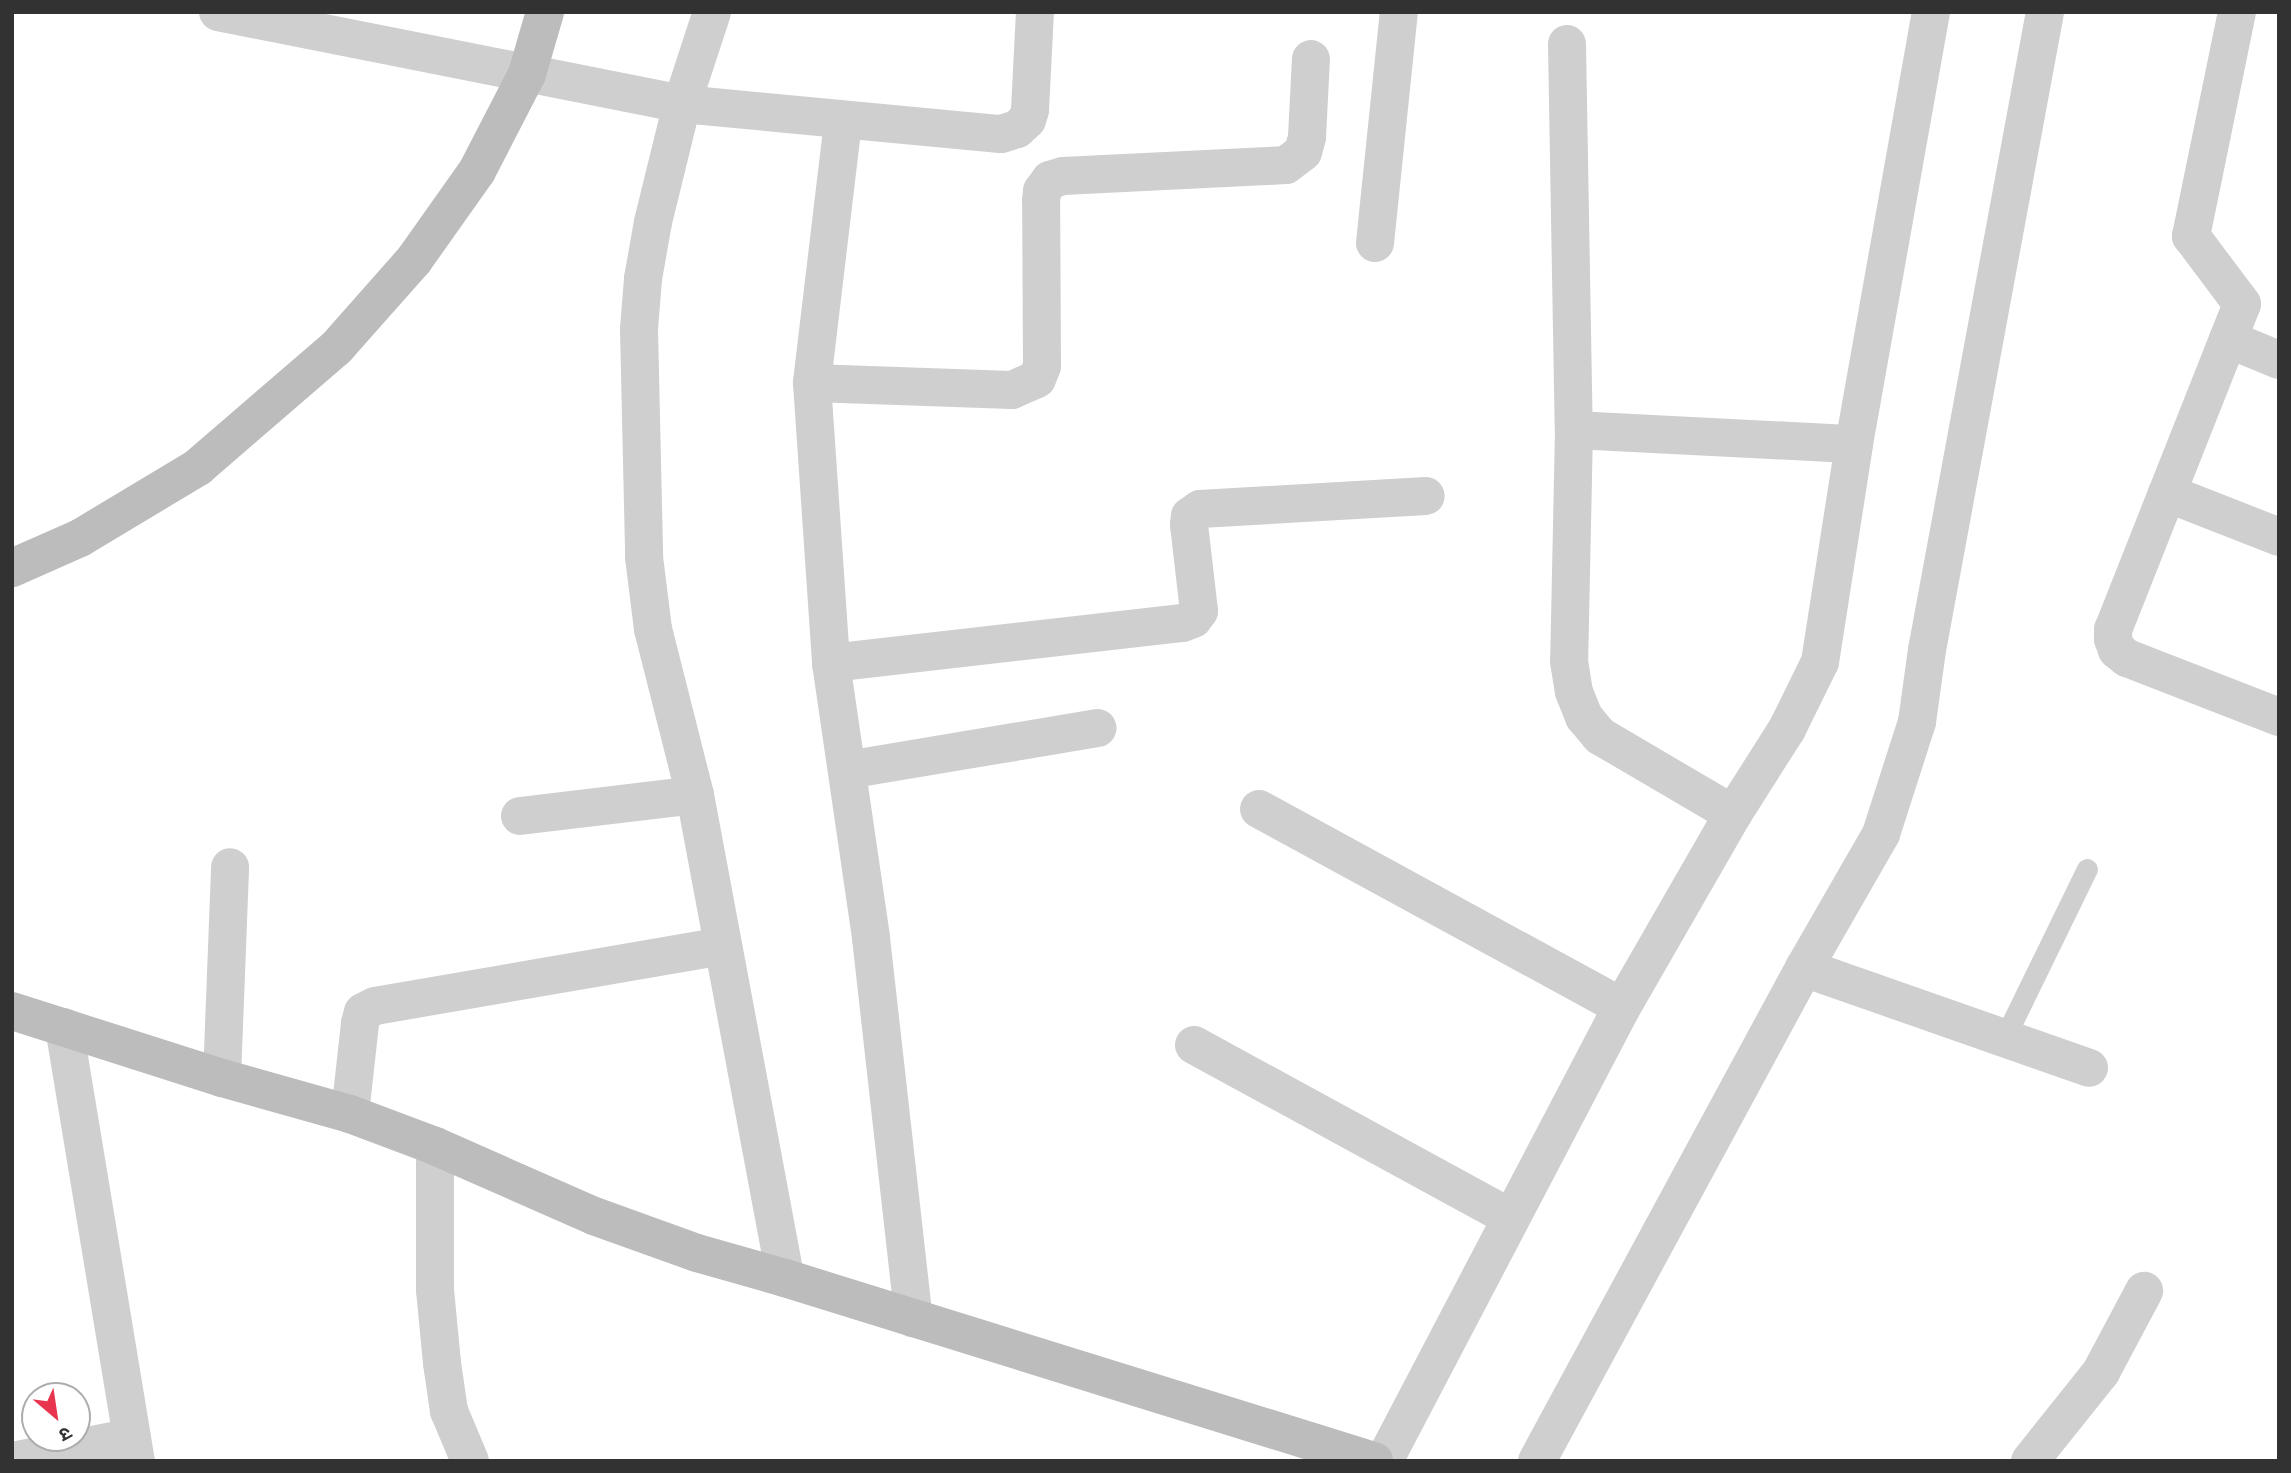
<!DOCTYPE html>
<html>
<head>
<meta charset="utf-8">
<style>
	body { margin:0 }
	#map { position:relative; width:2291px; height:1473px; overflow:hidden; background:#fff; font-family:Montserrat,"Noto Sans Devanagari",sans-serif }
	div>[style] { position:absolute }
	.lane>* { height:21px; margin:-10.5px; padding:0 10.5px; transform-origin:10.5px; border-radius:10.5px; background:#cfcfcf }
	.street>* { height:38px; margin:-19px; padding:0 19px; transform-origin:19px; border-radius:19px; background:#cfcfcf }
	.secondary>* { height:38px; margin:-19px; padding:0 19px; transform-origin:19px; border-radius:19px; background:#bcbcbc }
	span { translate:-50% -50%; white-space:nowrap; text-align:center; line-height:1.15; -webkit-text-stroke:7px #fff; paint-order:stroke }
	.frame { position:absolute; inset:0; border:14px solid #323232; pointer-events:none }
	.north { position:absolute; left:21px; top:1382px; width:70px; height:70px; box-sizing:border-box; background:#fff; border:2px solid #adadad; border-radius:50%; rotate:151deg; font-size:19px; font-weight:700; line-height:28px; text-align:center; color:#323232 }
	.north::after { content:''; display:block; margin:auto; width:24px; height:32px; background:#e8344e; clip-path:polygon(50% 0,100% 100%,50% 72%,0 100%) }
</style>
</head>
<body>
<div id="map">
	<div class="lane">
		<i style="left:2004px;top:1039px;width:189px;rotate:-64deg"></i>
	</div>
	<div class="street">
		<i style="left:218px;top:12px;width:473px;rotate:11.2deg"></i>
		<i style="left:682px;top:104px;width:320px;rotate:5.4deg"></i>
		<i style="left:1001px;top:134px;width:17px;rotate:-17deg"></i>
		<i style="left:1017px;top:129px;width:13px;rotate:-42deg"></i>
		<i style="left:1027px;top:120px;width:10px;rotate:-73deg"></i>
		<i style="left:1030px;top:110px;width:98px;rotate:-87.1deg"></i>
		<i style="left:712px;top:12px;width:97px;rotate:108.1deg"></i>
		<i style="left:682px;top:104px;width:122px;rotate:103.8deg"></i>
		<i style="left:653px;top:222px;width:58px;rotate:100deg"></i>
		<i style="left:643px;top:279px;width:50px;rotate:94.6deg"></i>
		<i style="left:639px;top:329px;width:228px;rotate:88.7deg"></i>
		<i style="left:644px;top:557px;width:73px;rotate:82.9deg"></i>
		<i style="left:653px;top:629px;width:171px;rotate:75.8deg"></i>
		<i style="left:695px;top:795px;width:491px;rotate:79.4deg"></i>
		<i style="left:2237px;top:12px;width:229px;rotate:101.6deg"></i>
		<i style="left:2191px;top:236px;width:85px;rotate:53.1deg"></i>
		<i style="left:2242px;top:304px;width:350px;rotate:111.6deg"></i>
		<i style="left:2113px;top:629px;width:10px;rotate:90deg"></i>
		<i style="left:2113px;top:639px;width:12px;rotate:70deg"></i>
		<i style="left:2117px;top:650px;width:13px;rotate:39deg"></i>
		<i style="left:2127px;top:658px;width:163px;rotate:21.2deg"></i>
		<i style="left:1567px;top:44px;width:386px;rotate:89deg"></i>
		<i style="left:1574px;top:430px;width:231px;rotate:91.2deg"></i>
		<i style="left:1569px;top:661px;width:31px;rotate:81deg"></i>
		<i style="left:1574px;top:692px;width:27px;rotate:68deg"></i>
		<i style="left:1584px;top:717px;width:25px;rotate:50deg"></i>
		<i style="left:1600px;top:736px;width:154px;rotate:30.4deg"></i>
		<i style="left:843px;top:122px;width:263px;rotate:96.8deg"></i>
		<i style="left:812px;top:383px;width:281px;rotate:86.1deg"></i>
		<i style="left:831px;top:663px;width:278px;rotate:81.7deg"></i>
		<i style="left:871px;top:938px;width:383px;rotate:83.6deg"></i>
		<i style="left:1375px;top:243px;width:232px;rotate:-84.1deg"></i>
		<i style="left:2228px;top:339px;width:55px;rotate:22.4deg"></i>
		<i style="left:812px;top:383px;width:200px;rotate:2deg"></i>
		<i style="left:1012px;top:390px;width:27px;rotate:-24deg"></i>
		<i style="left:1037px;top:379px;width:14px;rotate:-69deg"></i>
		<i style="left:1042px;top:366px;width:165px;rotate:-90.3deg"></i>
		<i style="left:1041px;top:201px;width:10px;rotate:-84deg"></i>
		<i style="left:1042px;top:191px;width:14px;rotate:-54deg"></i>
		<i style="left:1050px;top:180px;width:14px;rotate:-17deg"></i>
		<i style="left:1063px;top:176px;width:223px;rotate:-2.8deg"></i>
		<i style="left:1286px;top:165px;width:21px;rotate:-37deg"></i>
		<i style="left:1303px;top:152px;width:16px;rotate:-75deg"></i>
		<i style="left:1307px;top:137px;width:78px;rotate:-87.1deg"></i>
		<i style="left:1574px;top:430px;width:280px;rotate:2.9deg"></i>
		<i style="left:2167px;top:493px;width:120px;rotate:21.4deg"></i>
		<i style="left:831px;top:663px;width:354px;rotate:-6.5deg"></i>
		<i style="left:1183px;top:623px;width:11px;rotate:-22deg"></i>
		<i style="left:1193px;top:619px;width:10px;rotate:-53deg"></i>
		<i style="left:1199px;top:611px;width:87px;rotate:-96.6deg"></i>
		<i style="left:1189px;top:525px;width:9px;rotate:-84deg"></i>
		<i style="left:1190px;top:516px;width:12px;rotate:-35deg"></i>
		<i style="left:1200px;top:509px;width:226px;rotate:-3.3deg"></i>
		<i style="left:847px;top:770px;width:254px;rotate:-9.5deg"></i>
		<i style="left:1259px;top:809px;width:413px;rotate:28.6deg"></i>
		<i style="left:520px;top:816px;width:176px;rotate:-6.8deg"></i>
		<i style="left:1804px;top:968px;width:302px;rotate:19.3deg"></i>
		<i style="left:64px;top:1027px;width:440px;rotate:80.6deg"></i>
		<i style="left:1194px;top:1045px;width:360px;rotate:28.6deg"></i>
		<i style="left:222px;top:1078px;width:211px;rotate:-87.8deg"></i>
		<i style="left:350px;top:1114px;width:92px;rotate:-83.7deg"></i>
		<i style="left:360px;top:1023px;width:11px;rotate:-75deg"></i>
		<i style="left:363px;top:1012px;width:13px;rotate:-27deg"></i>
		<i style="left:375px;top:1006px;width:353px;rotate:-9.8deg"></i>
		<i style="left:435px;top:1146px;width:144px;rotate:90deg"></i>
		<i style="left:435px;top:1290px;width:73px;rotate:84.5deg"></i>
		<i style="left:442px;top:1363px;width:49px;rotate:81.7deg"></i>
		<i style="left:449px;top:1411px;width:54px;rotate:67.2deg"></i>
		<i style="left:13px;top:1461px;width:121px;rotate:-11.4deg"></i>
		<i style="left:1384px;top:1461px;width:513px;rotate:-62.34deg"></i>
		<i style="left:1622px;top:1007px;width:223px;rotate:-60.1deg"></i>
		<i style="left:1733px;top:814px;width:101px;rotate:-57.6deg"></i>
		<i style="left:1787px;top:729px;width:75px;rotate:-63.8deg"></i>
		<i style="left:1820px;top:662px;width:221px;rotate:-81.1deg"></i>
		<i style="left:1854px;top:444px;width:439px;rotate:-79.9deg"></i>
		<i style="left:1537px;top:1461px;width:561px;rotate:-61.56deg"></i>
		<i style="left:1804px;top:968px;width:155px;rotate:-60.1deg"></i>
		<i style="left:1881px;top:834px;width:118px;rotate:-72.2deg"></i>
		<i style="left:1917px;top:722px;width:73px;rotate:-82.1deg"></i>
		<i style="left:1927px;top:650px;width:649px;rotate:-79.52deg"></i>
		<i style="left:2030px;top:1461px;width:114px;rotate:-51.4deg"></i>
		<i style="left:2101px;top:1372px;width:92px;rotate:-62deg"></i>
	</div>
	<div class="secondary">
		<i style="left:12px;top:568px;width:74px;rotate:-23.8deg"></i>
		<i style="left:80px;top:538px;width:138px;rotate:-31deg"></i>
		<i style="left:198px;top:467px;width:184px;rotate:-40.8deg"></i>
		<i style="left:337px;top:347px;width:116px;rotate:-48.5deg"></i>
		<i style="left:414px;top:260px;width:109px;rotate:-54.7deg"></i>
		<i style="left:477px;top:171px;width:109px;rotate:-62.7deg"></i>
		<i style="left:527px;top:74px;width:65px;rotate:-73.8deg"></i>
		<i style="left:12px;top:1011px;width:220px;rotate:17.7deg"></i>
		<i style="left:222px;top:1078px;width:133px;rotate:15.7deg"></i>
		<i style="left:350px;top:1114px;width:91px;rotate:20.6deg"></i>
		<i style="left:435px;top:1146px;width:174px;rotate:23.8deg"></i>
		<i style="left:594px;top:1216px;width:109px;rotate:19.8deg"></i>
		<i style="left:697px;top:1253px;width:91px;rotate:15.9deg"></i>
		<i style="left:785px;top:1278px;width:617px;rotate:17.26deg"></i>
	</div>
	<div class="frame"></div>
	<div class="north">उ</div>
</div>
</body>
</html>
